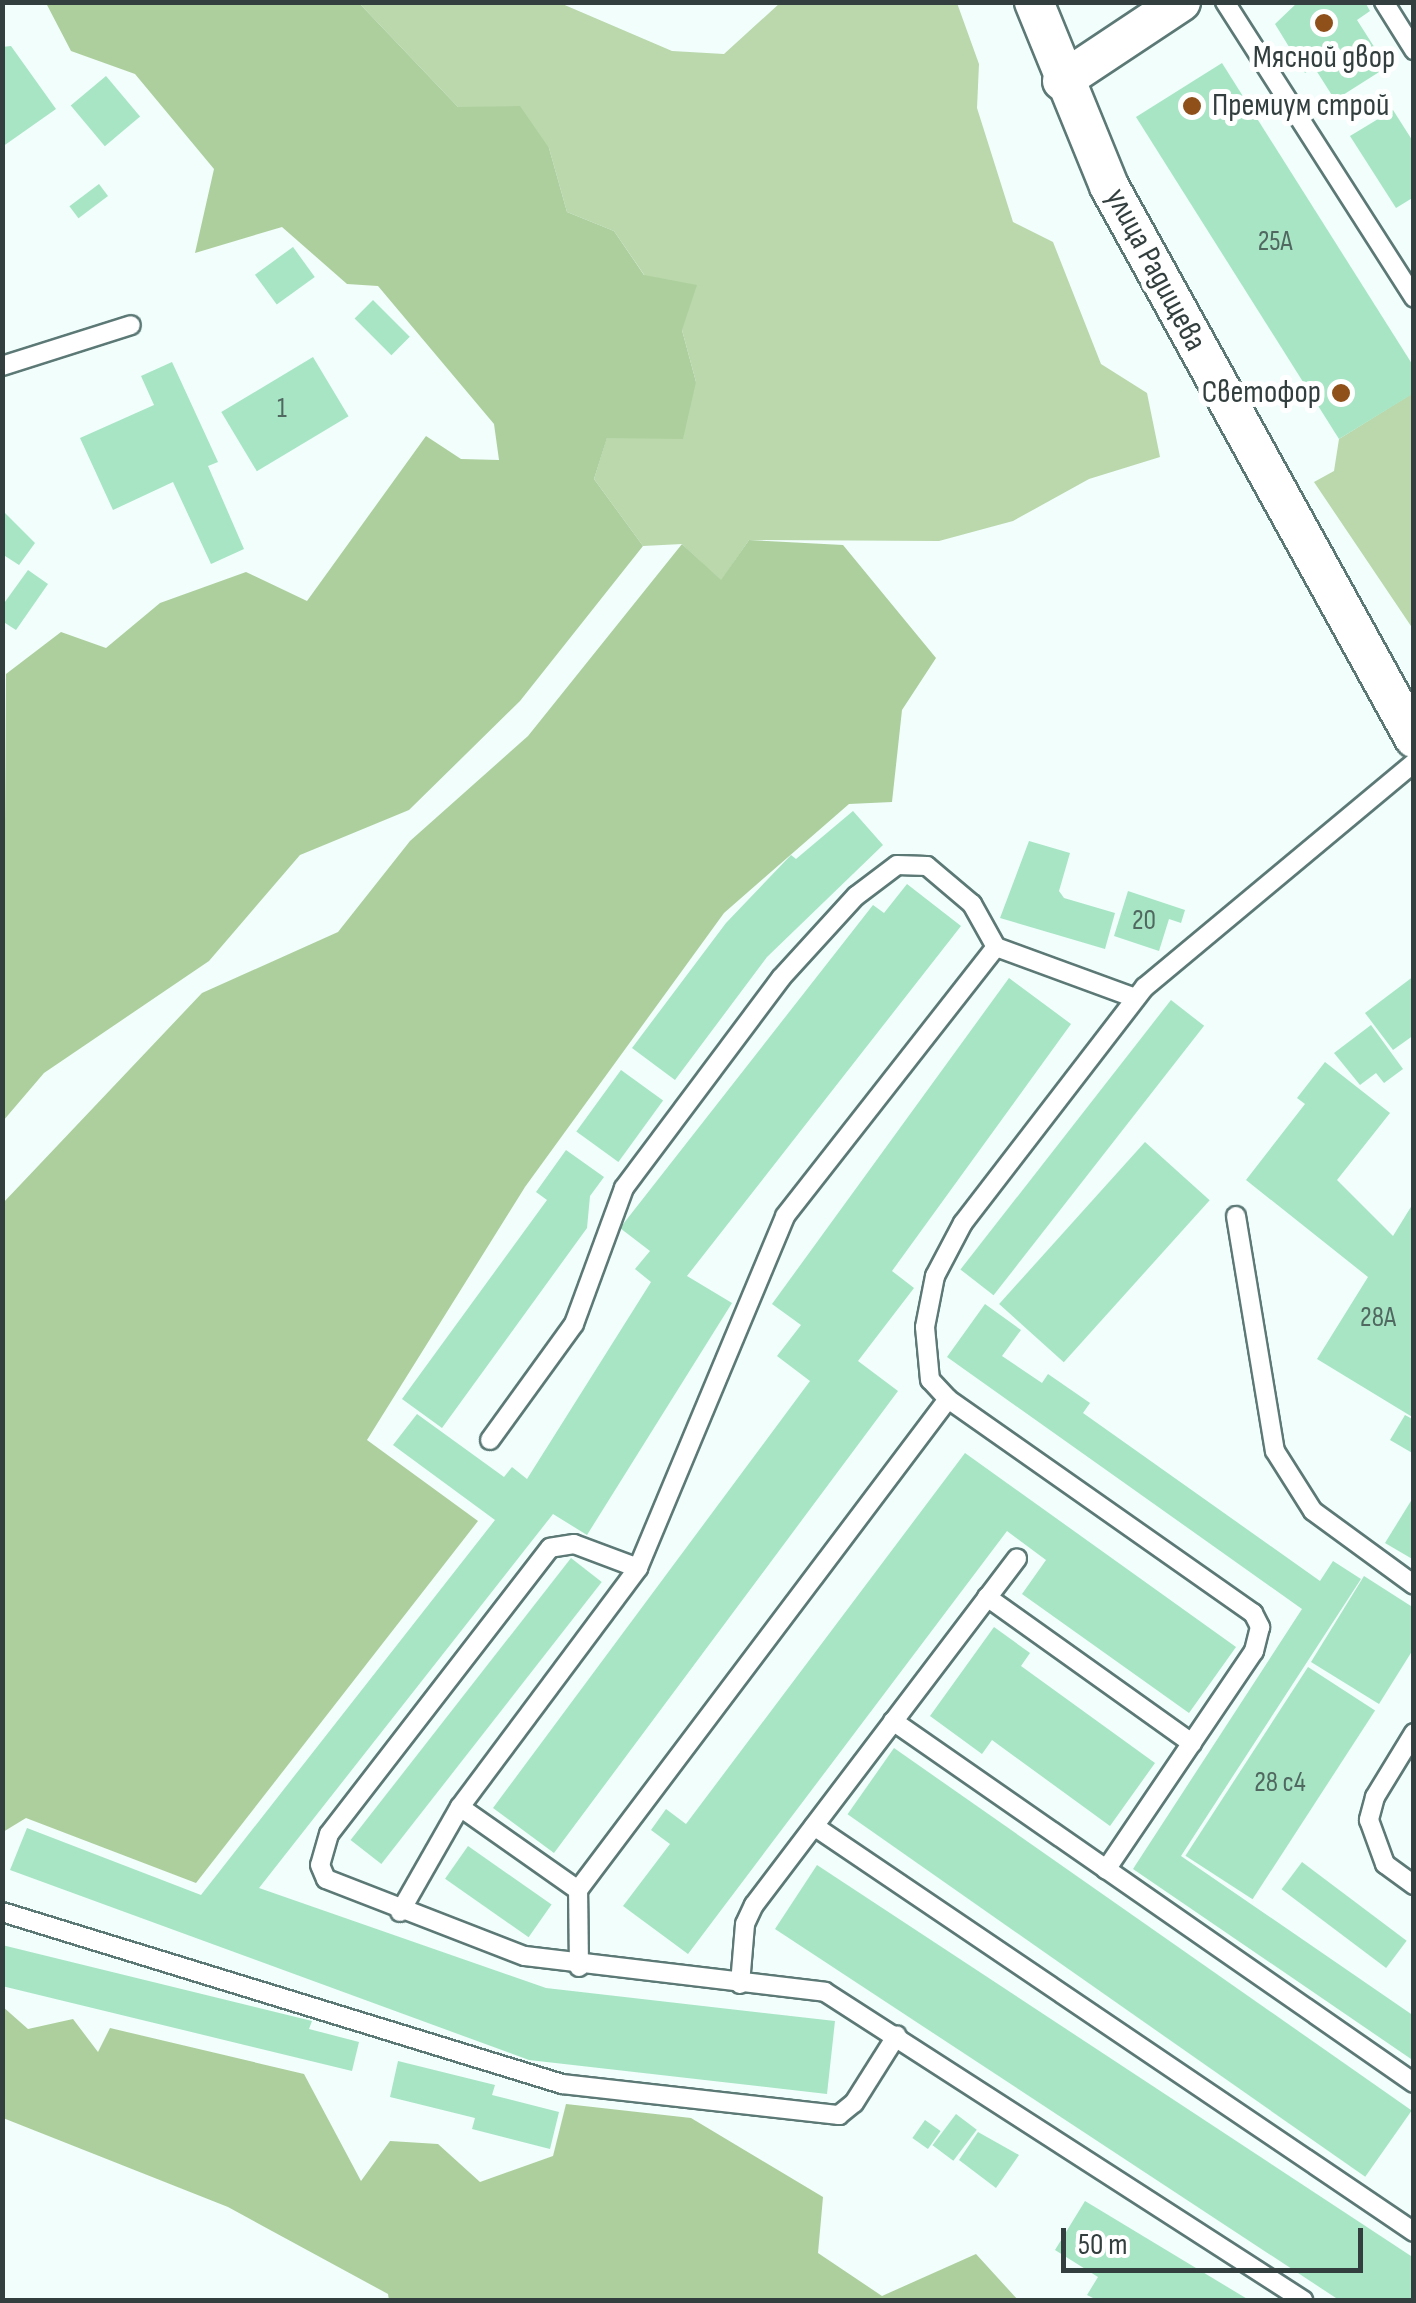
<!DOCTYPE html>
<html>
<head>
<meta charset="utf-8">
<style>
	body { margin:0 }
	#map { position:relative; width:1416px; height:2303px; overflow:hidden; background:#f1fefc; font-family:"Sofia Sans Condensed",sans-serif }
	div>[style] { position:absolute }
	.green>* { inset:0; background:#bad8ac }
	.forest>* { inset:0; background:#adcf9d }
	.building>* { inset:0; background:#a7e5c5; transform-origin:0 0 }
	.roads { filter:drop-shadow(2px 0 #5c7976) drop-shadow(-2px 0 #5c7976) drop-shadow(0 2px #5c7976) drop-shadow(0 -2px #5c7976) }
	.lane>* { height:18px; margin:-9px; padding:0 9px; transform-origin:9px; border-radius:9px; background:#fff }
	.street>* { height:38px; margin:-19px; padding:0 19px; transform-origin:19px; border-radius:19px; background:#fff }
	.dots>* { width:28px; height:28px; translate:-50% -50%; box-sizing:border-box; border:5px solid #fff; border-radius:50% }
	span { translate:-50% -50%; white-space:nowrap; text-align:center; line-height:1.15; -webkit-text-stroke:10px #fff; paint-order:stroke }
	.number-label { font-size:28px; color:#506860 }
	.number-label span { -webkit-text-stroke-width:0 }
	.poi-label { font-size:32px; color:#333f3e }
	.left { translate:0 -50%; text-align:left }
	.right { translate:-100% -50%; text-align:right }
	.street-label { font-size:32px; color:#333f3e }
	.frame { position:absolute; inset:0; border:5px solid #333f3e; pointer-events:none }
	.scale { position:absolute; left:1061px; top:2228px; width:302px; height:45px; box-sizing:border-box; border:5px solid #333f3e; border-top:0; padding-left:12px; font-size:30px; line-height:35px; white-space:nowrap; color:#333f3e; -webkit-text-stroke:8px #fff; paint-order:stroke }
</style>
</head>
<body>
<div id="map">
	<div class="green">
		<i style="clip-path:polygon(359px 3px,560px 3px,672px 51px,724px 54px,780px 3px,957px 3px,979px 64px,977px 108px,1013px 222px,1053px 242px,1101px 364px,1147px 393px,1160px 457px,1089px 479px,1013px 521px,939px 541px,749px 540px,721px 581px,682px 544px,643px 546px,594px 479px,607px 437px,696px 382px,682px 330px,614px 231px,567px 212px,549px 148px,458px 107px)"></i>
		<i style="clip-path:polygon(1413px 393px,1413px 629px,1314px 482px,1334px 471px,1339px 439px)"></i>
	</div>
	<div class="forest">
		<i style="clip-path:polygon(46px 3px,359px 3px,458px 107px,520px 106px,549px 148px,567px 212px,614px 231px,644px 275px,697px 285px,682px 330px,696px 382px,683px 439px,607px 438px,594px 479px,643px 546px,520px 701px,409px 810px,300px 855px,209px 961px,44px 1073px,3px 1121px,6px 674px,61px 632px,106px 648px,160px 603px,246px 572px,307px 601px,426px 436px,461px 459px,499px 460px,494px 424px,378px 286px,347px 284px,282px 227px,195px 253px,214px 169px,135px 74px,71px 51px)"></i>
		<i style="clip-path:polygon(749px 540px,843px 545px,936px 658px,902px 710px,892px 802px,849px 804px,724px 913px,525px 1187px,367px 1440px,478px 1521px,196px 1883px,26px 1818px,3px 1832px,3px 1203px,202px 993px,338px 932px,410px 841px,528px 736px,682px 544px,721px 580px)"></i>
		<i style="clip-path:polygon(2px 2006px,28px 2029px,73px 2019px,98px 2052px,110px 2028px,304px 2074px,361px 2181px,390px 2141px,438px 2144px,480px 2182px,553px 2156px,566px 2104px,691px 2118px,823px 2197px,818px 2253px,882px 2296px,976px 2254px,1018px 2300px,389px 2300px,388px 2294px,228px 2207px,3px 2118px)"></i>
	</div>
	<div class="building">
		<i style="clip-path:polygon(1298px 2px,1365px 2px,1370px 11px,1357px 20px,1387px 67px,1335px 100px,1314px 67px,1305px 73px,1275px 24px)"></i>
		<i style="clip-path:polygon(11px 46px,56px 109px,2px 147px,2px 47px)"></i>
		<i style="clip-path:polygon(1222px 63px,1414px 367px,1414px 393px,1339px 439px,1136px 117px)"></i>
		<i style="left:106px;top:76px;width:53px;height:46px;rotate:50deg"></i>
		<i style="clip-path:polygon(1393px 110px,1414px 143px,1414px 197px,1396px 208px,1350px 136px)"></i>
		<i style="left:99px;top:184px;width:15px;height:37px;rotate:53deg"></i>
		<i style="left:293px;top:247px;width:37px;height:47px;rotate:54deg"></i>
		<i style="left:373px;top:300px;width:52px;height:26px;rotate:45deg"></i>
		<i style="left:313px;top:357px;width:69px;height:107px;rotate:59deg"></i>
		<i style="clip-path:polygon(172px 362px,218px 462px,208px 466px,244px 549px,211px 564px,173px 482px,113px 510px,80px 438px,154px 405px,141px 376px)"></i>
		<i style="clip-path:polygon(2px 510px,35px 543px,19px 565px,2px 554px)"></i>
		<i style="clip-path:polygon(28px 570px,48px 584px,16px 630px,2px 621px,2px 606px)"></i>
		<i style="clip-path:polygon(853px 811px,883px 845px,767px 957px,675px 1080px,632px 1048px,726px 923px,791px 855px,796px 859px)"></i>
		<i style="clip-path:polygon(1029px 841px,1070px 853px,1059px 891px,1064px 898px,1115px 913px,1105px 949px,1000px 918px)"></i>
		<i style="clip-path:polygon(907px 884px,961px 926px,687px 1276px,732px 1303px,587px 1535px,553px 1514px,259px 1888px,546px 1988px,835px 2021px,827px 2094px,529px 2060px,10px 1870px,27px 1828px,201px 1895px,495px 1520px,393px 1445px,417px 1414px,504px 1477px,512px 1467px,527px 1479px,651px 1282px,635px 1269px,650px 1251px,620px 1228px,873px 905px,884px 913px)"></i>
		<i style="clip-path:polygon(1128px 891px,1185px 910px,1181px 923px,1169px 919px,1159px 951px,1114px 936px)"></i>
		<i style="clip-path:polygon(1414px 976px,1414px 1035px,1393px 1050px,1365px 1013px)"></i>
		<i style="clip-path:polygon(1009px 978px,1071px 1024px,892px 1271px,914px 1288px,858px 1361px,898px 1391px,554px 1853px,493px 1808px,810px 1381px,777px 1356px,801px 1325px,772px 1304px)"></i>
		<i style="left:1171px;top:1000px;width:42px;height:342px;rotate:38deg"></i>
		<i style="clip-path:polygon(1371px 1025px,1403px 1069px,1384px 1083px,1376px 1073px,1360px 1085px,1334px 1053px)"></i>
		<i style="clip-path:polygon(1325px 1062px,1390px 1113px,1337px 1180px,1393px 1236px,1414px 1202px,1414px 1418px,1317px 1359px,1368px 1277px,1246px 1180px,1305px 1104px,1297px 1098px)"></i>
		<i style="left:621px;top:1070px;width:52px;height:76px;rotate:36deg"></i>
		<i style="left:1145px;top:1142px;width:87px;height:218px;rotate:42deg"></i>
		<i style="clip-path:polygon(566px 1150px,604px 1177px,590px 1196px,587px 1228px,442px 1428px,402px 1399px,547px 1200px,536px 1192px)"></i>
		<i style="clip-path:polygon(985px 1304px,1021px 1330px,1002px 1356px,1042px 1383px,1048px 1374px,1090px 1403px,1083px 1413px,1320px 1581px,1333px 1561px,1361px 1579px,1181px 1856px,1414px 2016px,1414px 2061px,1133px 1869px,1302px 1609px,947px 1357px)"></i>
		<i style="clip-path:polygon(1405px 1415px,1414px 1420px,1414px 1454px,1390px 1440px)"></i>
		<i style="clip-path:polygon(965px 1453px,1236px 1647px,1189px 1713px,1022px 1594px,1046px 1560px,1007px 1531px,688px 1954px,623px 1906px,670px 1844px,651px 1830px,666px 1809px,686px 1824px)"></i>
		<i style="clip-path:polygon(1414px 1496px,1414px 1560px,1385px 1543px)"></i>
		<i style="left:571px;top:1558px;width:39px;height:358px;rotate:38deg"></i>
		<i style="clip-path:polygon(1364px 1576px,1414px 1608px,1414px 1648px,1379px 1704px,1311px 1662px)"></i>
		<i style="clip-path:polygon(994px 1627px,1030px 1653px,1021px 1666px,1155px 1763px,1110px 1826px,992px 1740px,982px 1754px,930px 1716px)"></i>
		<i style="left:1308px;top:1667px;width:80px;height:225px;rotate:33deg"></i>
		<i style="left:894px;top:1748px;width:632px;height:81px;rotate:35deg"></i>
		<i style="left:468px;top:1846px;width:102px;height:40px;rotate:35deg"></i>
		<i style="left:1302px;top:1862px;width:131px;height:34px;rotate:37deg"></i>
		<i style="clip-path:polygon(817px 1865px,1414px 2258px,1414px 2300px,1339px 2300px,775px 1929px)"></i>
		<i style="clip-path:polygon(2px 1945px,312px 2021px,309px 2029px,359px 2042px,352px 2071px,2px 1986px)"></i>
		<i style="clip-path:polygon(398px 2061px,495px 2085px,492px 2095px,559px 2112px,550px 2149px,472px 2129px,475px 2118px,390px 2097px)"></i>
		<i style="left:956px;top:2114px;width:26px;height:39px;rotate:37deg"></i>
		<i style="left:925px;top:2120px;width:19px;height:22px;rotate:35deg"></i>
		<i style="clip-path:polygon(978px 2132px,1019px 2155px,996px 2188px,959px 2160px)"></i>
		<i style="clip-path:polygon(1085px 2201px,1249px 2300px,1097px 2300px,1087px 2295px,1098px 2277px,1055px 2250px)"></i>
	</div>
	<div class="roads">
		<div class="lane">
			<i style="left:1225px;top:2px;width:351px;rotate:57.4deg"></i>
			<i style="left:1384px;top:2px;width:57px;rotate:58deg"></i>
			<i style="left:2px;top:366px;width:135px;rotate:-17.6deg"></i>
			<i style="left:1236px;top:1216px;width:238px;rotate:80.6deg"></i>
			<i style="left:1275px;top:1451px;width:71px;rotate:57.7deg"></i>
			<i style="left:1313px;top:1511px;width:125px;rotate:36.2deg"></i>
			<i style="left:948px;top:1399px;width:373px;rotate:35.1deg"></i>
			<i style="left:1253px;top:1613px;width:16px;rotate:63deg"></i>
			<i style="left:1260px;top:1627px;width:25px;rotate:104deg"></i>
			<i style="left:1254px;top:1651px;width:264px;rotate:124.1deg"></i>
			<i style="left:490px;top:1440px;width:143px;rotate:-54.1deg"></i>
			<i style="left:574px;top:1324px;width:145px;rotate:-69.8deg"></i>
			<i style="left:624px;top:1188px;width:262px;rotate:-53.2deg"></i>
			<i style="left:781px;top:978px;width:111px;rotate:-47.6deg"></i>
			<i style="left:856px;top:896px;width:51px;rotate:-37.1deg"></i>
			<i style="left:897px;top:865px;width:30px;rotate:2deg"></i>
			<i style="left:927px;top:866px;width:59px;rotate:40.2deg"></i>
			<i style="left:972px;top:904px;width:49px;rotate:60.8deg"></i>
			<i style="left:638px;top:1568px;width:68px;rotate:-159.4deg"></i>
			<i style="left:574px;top:1544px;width:24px;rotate:171deg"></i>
			<i style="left:550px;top:1548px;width:361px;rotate:127.7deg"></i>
			<i style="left:329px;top:1834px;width:32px;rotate:106deg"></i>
			<i style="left:320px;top:1865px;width:15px;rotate:67deg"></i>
			<i style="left:326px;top:1879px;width:213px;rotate:21.2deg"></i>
			<i style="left:525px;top:1956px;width:302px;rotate:6.8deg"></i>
			<i style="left:825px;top:1992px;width:569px;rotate:32.8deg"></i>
			<i style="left:987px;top:1597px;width:252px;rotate:35.5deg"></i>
			<i style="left:893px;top:1721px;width:634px;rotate:34.79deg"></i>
			<i style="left:1414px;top:1733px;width:75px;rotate:121.4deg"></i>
			<i style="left:1375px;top:1797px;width:24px;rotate:105deg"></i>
			<i style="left:1369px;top:1820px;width:47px;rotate:70deg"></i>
			<i style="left:1385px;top:1864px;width:36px;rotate:36deg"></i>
			<i style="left:460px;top:1807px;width:144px;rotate:35.1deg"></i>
			<i style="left:814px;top:1826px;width:724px;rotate:34.08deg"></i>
			<i style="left:2px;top:1912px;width:586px;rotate:17.07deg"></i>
			<i style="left:562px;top:2084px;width:279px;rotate:6.4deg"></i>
			<i style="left:839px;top:2115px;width:19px;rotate:-39deg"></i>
			<i style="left:854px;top:2103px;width:80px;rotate:-57.7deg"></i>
			<i style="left:400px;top:1912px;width:121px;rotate:-60.3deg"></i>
			<i style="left:460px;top:1807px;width:298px;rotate:-53.3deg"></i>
			<i style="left:638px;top:1568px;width:381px;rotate:-67.3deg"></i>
			<i style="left:785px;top:1216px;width:342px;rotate:-51.9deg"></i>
			<i style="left:996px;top:947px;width:148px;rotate:20.1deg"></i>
			<i style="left:579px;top:1967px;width:77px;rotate:-90.7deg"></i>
			<i style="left:578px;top:1890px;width:615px;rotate:-53deg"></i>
			<i style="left:948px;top:1399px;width:26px;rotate:-133deg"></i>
			<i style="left:930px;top:1380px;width:53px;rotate:-95.4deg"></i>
			<i style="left:925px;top:1327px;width:52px;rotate:-78.9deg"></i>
			<i style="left:935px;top:1276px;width:60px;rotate:-62.2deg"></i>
			<i style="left:963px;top:1223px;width:298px;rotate:-52.4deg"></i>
			<i style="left:1145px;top:987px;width:350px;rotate:-39.8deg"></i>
			<i style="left:740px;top:1984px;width:60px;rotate:-85.2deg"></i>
			<i style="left:745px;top:1924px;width:21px;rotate:-65deg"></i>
			<i style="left:754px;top:1905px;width:435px;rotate:-52.8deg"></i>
		</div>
		<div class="street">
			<i style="left:1034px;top:2px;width:199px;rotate:67.8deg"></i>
			<i style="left:1109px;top:186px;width:631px;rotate:61.08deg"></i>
			<i style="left:1062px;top:81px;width:143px;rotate:-33.6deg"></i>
		</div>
	</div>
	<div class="dots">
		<i style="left:1324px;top:23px;background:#905019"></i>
		<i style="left:1192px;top:106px;background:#905019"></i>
		<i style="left:1341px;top:393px;background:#905019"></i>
	</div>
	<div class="number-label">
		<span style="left:1275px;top:242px">25А</span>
		<span style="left:282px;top:409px">1</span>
		<span style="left:1144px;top:921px">20</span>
		<span style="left:1378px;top:1318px">28А</span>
		<span style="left:1280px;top:1783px">28 с4</span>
	</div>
	<div class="poi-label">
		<span style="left:1324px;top:58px">Мясной двор</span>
		<span class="left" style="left:1212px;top:106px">Премиум строй</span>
		<span class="right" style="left:1321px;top:393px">Светофор</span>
	</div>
	<div class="street-label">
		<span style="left:1155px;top:270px;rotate:62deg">улица Радищева</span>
	</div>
	<div class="frame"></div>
	<div class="scale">50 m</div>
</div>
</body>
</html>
